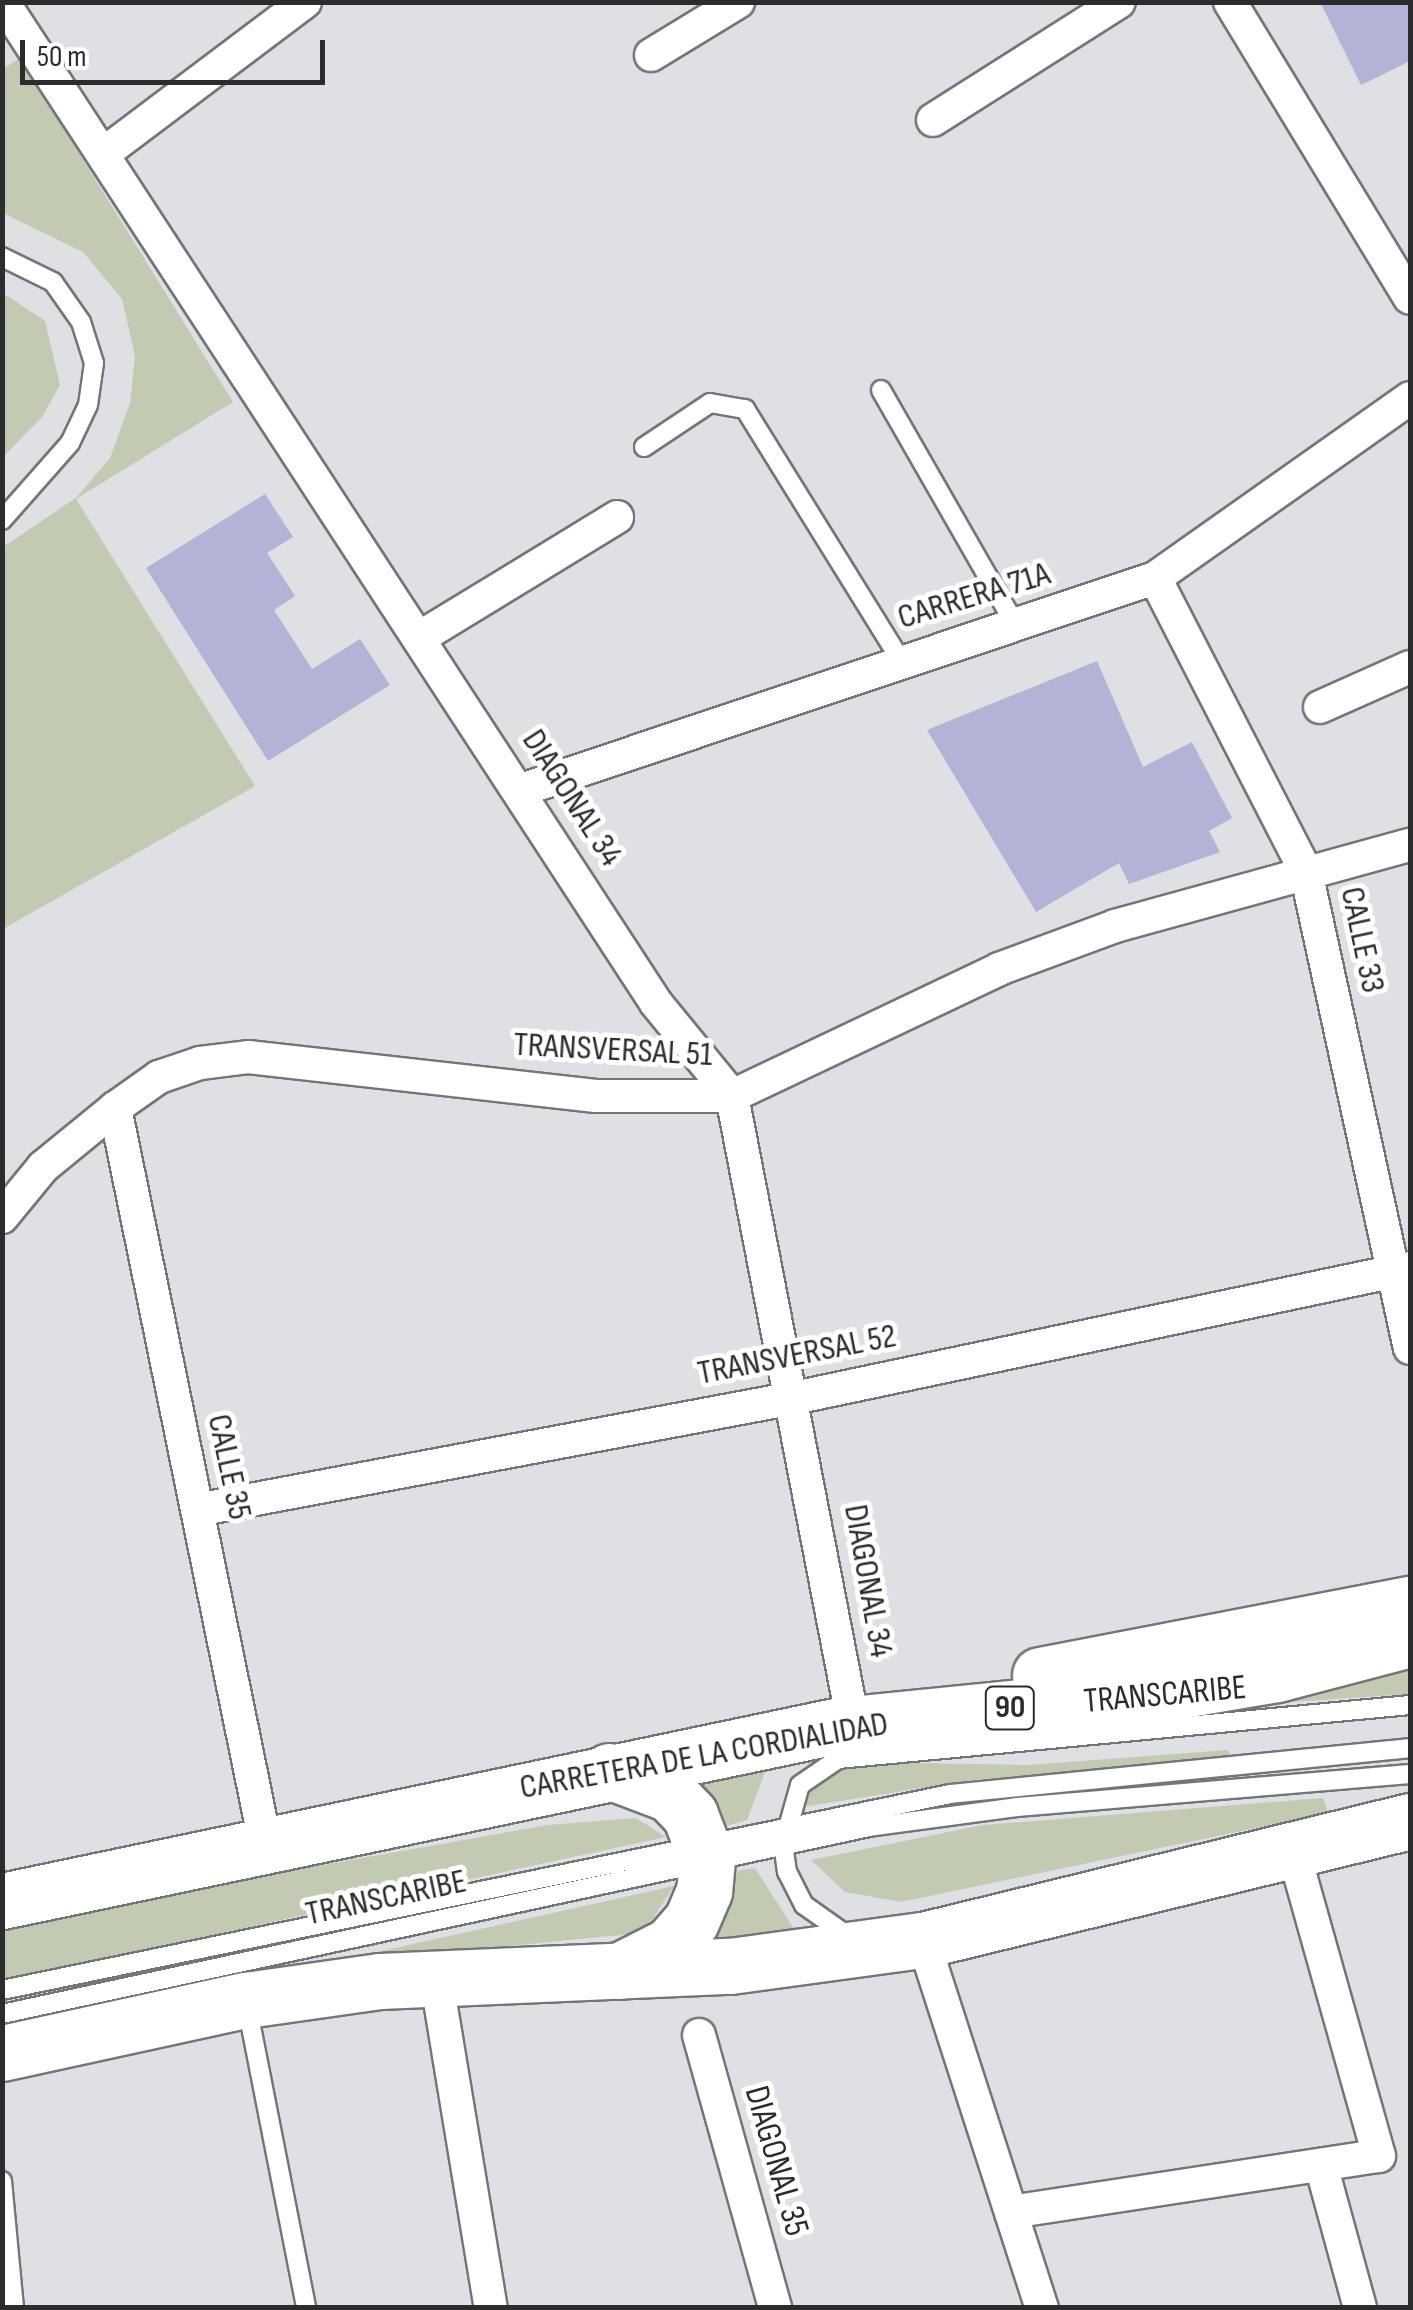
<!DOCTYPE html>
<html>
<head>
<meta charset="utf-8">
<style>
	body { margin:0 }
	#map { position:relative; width:1413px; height:2310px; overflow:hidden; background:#dfdfe4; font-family:"Sofia Sans Condensed",sans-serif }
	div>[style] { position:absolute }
	.green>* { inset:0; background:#c2cbb1 }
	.building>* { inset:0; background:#b2b3d6 }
	.roads { filter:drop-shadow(2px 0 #757579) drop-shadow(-2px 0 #757579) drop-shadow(0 2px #757579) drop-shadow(0 -2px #757579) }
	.lane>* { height:18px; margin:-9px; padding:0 9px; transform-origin:9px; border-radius:9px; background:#fff }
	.street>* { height:32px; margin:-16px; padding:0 16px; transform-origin:16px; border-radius:16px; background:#fff }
	.highway>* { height:55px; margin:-27.5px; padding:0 27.5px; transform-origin:27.5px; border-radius:27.5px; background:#fff }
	span { translate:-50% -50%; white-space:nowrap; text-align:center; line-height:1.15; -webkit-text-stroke:10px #fff; paint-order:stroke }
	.shield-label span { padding:2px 8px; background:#fff; border:2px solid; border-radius:8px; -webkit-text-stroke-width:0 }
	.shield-label { font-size:32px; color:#2c2c2e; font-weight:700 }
	.street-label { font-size:35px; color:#2c2c2e }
	.frame { position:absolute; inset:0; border:5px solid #2c2c2e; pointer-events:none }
	.scale { position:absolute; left:20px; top:40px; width:305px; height:45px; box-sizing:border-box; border:5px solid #2c2c2e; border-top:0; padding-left:12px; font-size:30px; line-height:35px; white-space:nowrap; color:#2c2c2e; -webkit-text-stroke:8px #fff; paint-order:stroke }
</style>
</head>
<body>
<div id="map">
	<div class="green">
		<i style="clip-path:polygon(20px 58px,233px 402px,76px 499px,255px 786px,3px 929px,3px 547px,76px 498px,110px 458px,130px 403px,135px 356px,122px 299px,83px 252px,3px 213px,3px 69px)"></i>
		<i style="clip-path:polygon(3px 293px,45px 321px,60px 385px,42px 417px,3px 457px)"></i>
		<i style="clip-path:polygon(1410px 1664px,1410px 1694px,1220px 1707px)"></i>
		<i style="clip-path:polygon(1228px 1750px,1232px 1759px,972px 1780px,803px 1807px,809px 1787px,855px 1762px,1028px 1765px)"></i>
		<i style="clip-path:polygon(770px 1759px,747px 1820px,726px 1826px,673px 1777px)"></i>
		<i style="clip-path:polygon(1323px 1798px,1328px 1813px,901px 1902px,845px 1892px,811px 1860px,983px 1825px)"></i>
		<i style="clip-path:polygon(636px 1818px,666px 1837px,3px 1980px,3px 1922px,548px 1825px)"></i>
		<i style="clip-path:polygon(755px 1868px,798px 1935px,695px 1948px,729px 1872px)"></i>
		<i style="clip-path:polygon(674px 1886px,650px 1923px,631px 1934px,323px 1964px)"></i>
	</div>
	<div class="building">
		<i style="clip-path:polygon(1320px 2px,1410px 2px,1410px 61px,1361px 85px)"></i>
		<i style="clip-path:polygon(265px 494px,293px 537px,267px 553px,295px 596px,274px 610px,312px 669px,360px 639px,390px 685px,268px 761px,146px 568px)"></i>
		<i style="clip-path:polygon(1097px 661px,1143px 767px,1192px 742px,1232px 818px,1209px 831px,1220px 852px,1129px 884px,1119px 863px,1036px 912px,927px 730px)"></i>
	</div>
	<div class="roads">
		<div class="lane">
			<i style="left:2px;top:257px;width:57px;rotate:26.1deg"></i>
			<i style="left:53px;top:282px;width:49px;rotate:55deg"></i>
			<i style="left:81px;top:322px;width:43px;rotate:72.4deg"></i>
			<i style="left:94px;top:363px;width:42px;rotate:98.1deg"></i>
			<i style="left:88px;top:405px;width:42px;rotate:115.3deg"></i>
			<i style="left:70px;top:443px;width:103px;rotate:131.4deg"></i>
			<i style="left:881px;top:390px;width:273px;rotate:60.2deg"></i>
			<i style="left:644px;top:447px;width:79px;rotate:-33.7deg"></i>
			<i style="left:710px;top:403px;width:36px;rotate:10deg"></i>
			<i style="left:745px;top:409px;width:296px;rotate:58.2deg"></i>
			<i style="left:848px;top:1936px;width:54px;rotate:-144.8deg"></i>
			<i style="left:804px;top:1905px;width:37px;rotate:-117deg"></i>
			<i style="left:787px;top:1872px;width:27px;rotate:-98deg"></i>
			<i style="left:783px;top:1845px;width:62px;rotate:-74.2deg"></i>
			<i style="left:800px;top:1785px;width:46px;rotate:-34.4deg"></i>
			<i style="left:838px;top:1759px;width:575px;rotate:-5.39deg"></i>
			<i style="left:2px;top:1990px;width:968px;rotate:-11.68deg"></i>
			<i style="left:950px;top:1794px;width:462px;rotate:-5.7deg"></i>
			<i style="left:247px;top:2006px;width:308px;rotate:78.9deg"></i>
			<i style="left:2px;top:2014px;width:887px;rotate:-12.17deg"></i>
			<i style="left:869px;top:1827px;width:149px;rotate:-7.7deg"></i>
			<i style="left:1017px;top:1807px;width:394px;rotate:-4.8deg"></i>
			<i style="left:2px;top:2181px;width:128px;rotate:84.6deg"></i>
		</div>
		<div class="street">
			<i style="left:3px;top:2px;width:1195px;rotate:56.88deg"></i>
			<i style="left:656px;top:1003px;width:120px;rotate:50.7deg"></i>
			<i style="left:732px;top:1096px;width:638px;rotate:79.06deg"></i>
			<i style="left:1230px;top:2px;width:346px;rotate:58.7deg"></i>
			<i style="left:651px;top:55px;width:102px;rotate:-31.3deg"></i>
			<i style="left:933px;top:120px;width:220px;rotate:-32.4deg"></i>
			<i style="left:103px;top:154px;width:253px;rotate:-37deg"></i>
			<i style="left:1155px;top:578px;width:331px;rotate:62.8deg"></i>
			<i style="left:1306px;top:872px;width:487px;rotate:77.7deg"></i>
			<i style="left:419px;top:638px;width:232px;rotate:-31.4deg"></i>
			<i style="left:1320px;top:707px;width:98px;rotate:-24deg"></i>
			<i style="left:521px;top:790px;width:669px;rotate:-18.49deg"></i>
			<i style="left:1155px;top:578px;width:312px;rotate:-35.2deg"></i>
			<i style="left:115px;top:1108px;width:749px;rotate:78.45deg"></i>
			<i style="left:2px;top:1217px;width:65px;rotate:-50.6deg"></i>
			<i style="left:43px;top:1167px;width:93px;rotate:-39.3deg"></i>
			<i style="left:115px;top:1108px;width:54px;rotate:-35.2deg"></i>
			<i style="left:159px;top:1077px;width:43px;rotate:-18.9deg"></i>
			<i style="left:200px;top:1063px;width:48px;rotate:-7.1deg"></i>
			<i style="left:248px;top:1057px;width:350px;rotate:6.4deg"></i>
			<i style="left:596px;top:1096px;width:136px"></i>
			<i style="left:732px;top:1096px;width:296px;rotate:-25.4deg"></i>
			<i style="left:999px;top:969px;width:124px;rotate:-20.3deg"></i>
			<i style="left:1115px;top:926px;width:306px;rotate:-15.4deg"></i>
			<i style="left:197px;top:1510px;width:607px;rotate:-10.63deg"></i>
			<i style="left:794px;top:1398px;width:630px;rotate:-11.92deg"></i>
			<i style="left:923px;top:1940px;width:387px;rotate:72.1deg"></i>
			<i style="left:436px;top:1977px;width:336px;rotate:80.6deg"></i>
			<i style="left:699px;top:2035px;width:283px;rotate:74.4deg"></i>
			<i style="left:1321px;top:2165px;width:148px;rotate:74.7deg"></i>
			<i style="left:1011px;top:2212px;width:372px;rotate:-8.7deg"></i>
			<i style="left:1379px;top:2156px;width:322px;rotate:-105.7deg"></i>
		</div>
		<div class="highway">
			<i style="left:1040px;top:1675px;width:377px;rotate:-10.9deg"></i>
			<i style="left:609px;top:1771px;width:65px;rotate:20.7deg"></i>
			<i style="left:670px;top:1794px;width:29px;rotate:46deg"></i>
			<i style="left:690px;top:1815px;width:47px;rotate:68.9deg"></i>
			<i style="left:707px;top:1859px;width:32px;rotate:95deg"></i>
			<i style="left:704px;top:1891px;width:33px;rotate:113deg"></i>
			<i style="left:691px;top:1921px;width:32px;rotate:131deg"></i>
			<i style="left:670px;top:1945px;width:57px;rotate:153deg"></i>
			<i style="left:2px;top:1901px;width:856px;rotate:-11.86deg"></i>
			<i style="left:840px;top:1725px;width:333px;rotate:-5.7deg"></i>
			<i style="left:1171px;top:1692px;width:108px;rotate:-9.6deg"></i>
			<i style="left:1277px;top:1674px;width:138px;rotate:-14.7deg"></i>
			<i style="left:2px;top:2053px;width:250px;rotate:-12.3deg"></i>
			<i style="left:246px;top:2000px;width:135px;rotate:-8.1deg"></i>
			<i style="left:380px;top:1981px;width:350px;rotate:-2.5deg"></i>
			<i style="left:730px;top:1966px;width:195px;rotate:-7.7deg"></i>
			<i style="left:923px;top:1940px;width:501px;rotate:-13.73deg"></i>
		</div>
	</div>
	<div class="shield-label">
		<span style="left:1010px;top:1708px">90</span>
	</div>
	<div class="street-label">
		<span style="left:974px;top:596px;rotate:-17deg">CARRERA 71A</span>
		<span style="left:572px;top:798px;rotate:57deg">DIAGONAL 34</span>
		<span style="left:1362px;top:940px;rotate:78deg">CALLE 33</span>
		<span style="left:613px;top:1050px;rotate:3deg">TRANSVERSAL 51</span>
		<span style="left:797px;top:1355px;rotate:-11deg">TRANSVERSAL 52</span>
		<span style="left:229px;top:1467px;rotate:78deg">CALLE 35</span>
		<span style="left:868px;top:1581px;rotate:80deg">DIAGONAL 34</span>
		<span style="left:1165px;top:1695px;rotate:-5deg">TRANSCARIBE</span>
		<span style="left:704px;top:1756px;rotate:-10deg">CARRETERA DE LA CORDIALIDAD</span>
		<span style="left:386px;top:1898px;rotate:-12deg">TRANSCARIBE</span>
		<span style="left:776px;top:2161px;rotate:74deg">DIAGONAL 35</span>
	</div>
	<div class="frame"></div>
	<div class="scale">50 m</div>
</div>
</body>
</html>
